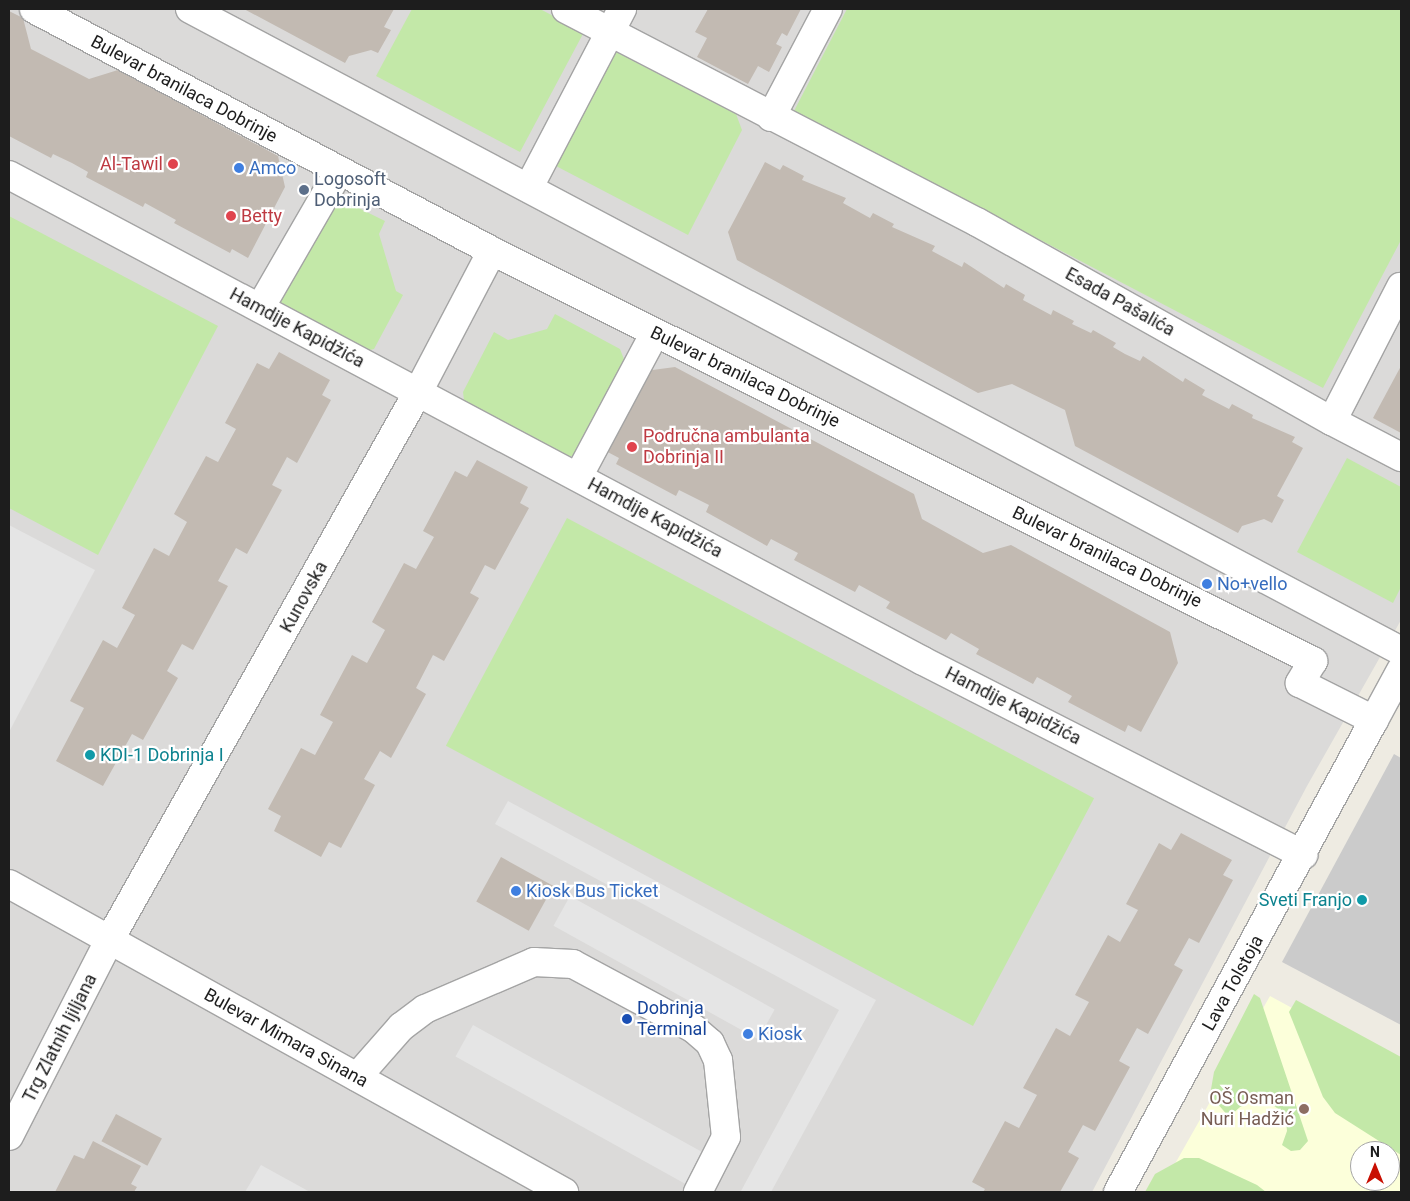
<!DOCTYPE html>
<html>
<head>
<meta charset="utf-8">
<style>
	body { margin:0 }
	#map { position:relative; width:1410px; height:1201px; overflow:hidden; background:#eeebe2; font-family:Roboto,sans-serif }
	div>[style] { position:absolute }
	.residential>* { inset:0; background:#dbdad9 }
	.education>* { inset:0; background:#fcffda }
	.religious>* { inset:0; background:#cbcbcb }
	.grass>* { inset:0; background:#c3e8a8; transform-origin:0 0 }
	.parking>* { inset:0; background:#e5e5e5; transform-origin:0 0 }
	.building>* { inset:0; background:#c2bab2; transform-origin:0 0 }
	.roads { filter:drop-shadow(1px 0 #a4a4a4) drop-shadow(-1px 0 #a4a4a4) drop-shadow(0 1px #a4a4a4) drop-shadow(0 -1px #a4a4a4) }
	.minor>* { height:28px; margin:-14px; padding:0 14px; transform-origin:14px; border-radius:14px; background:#fff }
	.dots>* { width:14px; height:14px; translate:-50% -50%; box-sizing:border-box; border:2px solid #fff; border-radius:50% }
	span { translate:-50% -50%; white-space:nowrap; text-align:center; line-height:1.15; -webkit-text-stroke:4.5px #fff; paint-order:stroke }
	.street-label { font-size:18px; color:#1d1d1d }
	.health-label { font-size:18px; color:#be3a42 }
	.right { translate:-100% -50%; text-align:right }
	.left { translate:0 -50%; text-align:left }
	.shop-label { font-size:18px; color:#366cbe }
	.service-label { font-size:18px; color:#4e5e75 }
	.culture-label { font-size:18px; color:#0d838f }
	.transit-label { font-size:18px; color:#164399 }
	.education-label { font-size:18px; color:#785e54 }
	.frame { position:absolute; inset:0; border:10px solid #1d1d1d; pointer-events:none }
	.north { position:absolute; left:1350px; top:1141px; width:50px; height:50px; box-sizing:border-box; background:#fff; border:1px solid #a5a5a5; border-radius:50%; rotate:0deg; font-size:14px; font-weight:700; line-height:20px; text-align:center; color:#1d1d1d }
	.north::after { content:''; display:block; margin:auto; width:18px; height:22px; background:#c80f02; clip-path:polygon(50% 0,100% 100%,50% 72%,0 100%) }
</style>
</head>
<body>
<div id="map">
	<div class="residential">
		<i style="clip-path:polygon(9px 9px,1401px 9px,1401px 620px,1307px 786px,1092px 1192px,9px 1192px)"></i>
	</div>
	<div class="education">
		<i style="clip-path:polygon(evenodd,1270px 996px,1401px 1067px,1401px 1192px,1159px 1192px,1270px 996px,1360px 1151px,1390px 1151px,1390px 1181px,1360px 1181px,1360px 1151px)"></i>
	</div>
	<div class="religious">
		<i style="clip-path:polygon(1394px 754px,1401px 758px,1401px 1025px,1282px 962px)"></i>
	</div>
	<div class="grass">
		<i style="clip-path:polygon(412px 9px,540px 9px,584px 32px,520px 152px,376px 76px)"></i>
		<i style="clip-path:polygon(847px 9px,1401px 9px,1401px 240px,1323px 388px,794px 111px)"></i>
		<i style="clip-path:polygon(616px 52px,736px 114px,742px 130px,688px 235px,556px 166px)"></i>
		<i style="clip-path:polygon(328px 193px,385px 221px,379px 234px,396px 291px,403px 295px,374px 349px,357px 353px,266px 302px,260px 284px,306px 198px)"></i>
		<i style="clip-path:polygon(9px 216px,218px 326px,98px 555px,9px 508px)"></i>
		<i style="clip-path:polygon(555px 314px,620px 349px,627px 367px,583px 453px,561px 459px,465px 409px,463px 392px,494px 332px,508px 340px,547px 329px)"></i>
		<i style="clip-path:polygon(1347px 458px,1401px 487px,1401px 587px,1393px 603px,1297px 552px)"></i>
		<i style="left:567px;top:518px;width:597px;height:258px;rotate:28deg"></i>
		<i style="clip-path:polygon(1254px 994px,1260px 998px,1308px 1141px,1300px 1150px,1291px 1151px,1282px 1145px,1287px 1131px,1286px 1120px,1283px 1112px,1274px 1106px,1253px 1102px,1240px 1107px,1229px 1117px,1210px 1095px,1214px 1072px)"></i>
		<i style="clip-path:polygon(1296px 1000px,1401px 1057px,1401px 1155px,1335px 1113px,1323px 1097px,1289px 1012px)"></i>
		<i style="clip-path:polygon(1184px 1158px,1199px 1158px,1257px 1185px,1266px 1192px,1145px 1192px,1155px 1174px)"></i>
	</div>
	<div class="parking">
		<i style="clip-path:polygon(9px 525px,95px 570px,9px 732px)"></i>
		<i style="clip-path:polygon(508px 801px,876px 1000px,771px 1192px,741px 1191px,839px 1010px,495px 824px)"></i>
		<i style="left:570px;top:896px;width:234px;height:34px;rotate:29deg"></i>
		<i style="left:473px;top:1025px;width:264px;height:36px;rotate:29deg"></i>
		<i style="clip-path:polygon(261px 1165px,310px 1192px,245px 1192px)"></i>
	</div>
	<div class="building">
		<i style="clip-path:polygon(244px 9px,394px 9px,384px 27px,391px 30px,378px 53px,371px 50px,349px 56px,345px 63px)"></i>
		<i style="clip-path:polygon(708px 9px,801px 9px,787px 36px,782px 33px,776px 44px,782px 47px,769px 72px,758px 66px,748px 84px,697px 57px,707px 38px,695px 32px)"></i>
		<i style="clip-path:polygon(9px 11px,23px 18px,31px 49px,89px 79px,118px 70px,278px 156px,285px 187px,248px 258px,232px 249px,230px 253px,174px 223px,176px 220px,145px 203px,143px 207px,86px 177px,88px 172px,72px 163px,53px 154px,51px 158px,9px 136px)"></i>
		<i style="clip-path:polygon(765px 162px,780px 170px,783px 165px,804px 176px,802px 180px,846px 198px,843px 203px,870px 218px,873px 213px,894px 224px,892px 227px,935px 246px,932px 251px,962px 267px,964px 262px,1004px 288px,1006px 284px,1025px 295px,1023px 300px,1051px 315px,1053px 310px,1074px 321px,1072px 324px,1091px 333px,1093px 330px,1116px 343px,1113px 347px,1125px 354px,1140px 361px,1143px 356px,1183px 382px,1185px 378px,1205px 390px,1202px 395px,1229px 409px,1232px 404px,1253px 415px,1252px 418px,1295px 437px,1292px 442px,1303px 448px,1277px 496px,1284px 500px,1272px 523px,1264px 519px,1242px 526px,1238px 533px,1075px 446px,1065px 410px,1012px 384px,978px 393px,737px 260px,728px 232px)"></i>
		<i style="clip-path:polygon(279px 352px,330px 380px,322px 395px,331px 400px,297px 463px,287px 457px,272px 485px,282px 490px,247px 554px,236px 548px,218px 581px,228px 586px,193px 650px,182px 644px,167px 671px,178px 678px,143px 740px,132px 734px,103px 786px,56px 761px,84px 708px,70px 701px,103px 640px,117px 648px,135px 615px,122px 608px,154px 548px,169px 556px,187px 522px,174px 514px,206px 456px,218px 462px,236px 429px,225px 423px,257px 363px,269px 369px)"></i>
		<i style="clip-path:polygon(1401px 366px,1401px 433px,1373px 418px)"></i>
		<i style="clip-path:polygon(675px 367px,914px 494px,922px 519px,983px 553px,1011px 545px,1170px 632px,1178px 663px,1141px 732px,1128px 725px,1125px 732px,1068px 702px,1072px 696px,1037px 677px,1033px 684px,976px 654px,979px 649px,951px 633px,946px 640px,886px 608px,890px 602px,859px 585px,855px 592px,794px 560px,798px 553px,771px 539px,767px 546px,706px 512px,709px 505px,679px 490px,676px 496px,616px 464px,619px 458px,602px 449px,645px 371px)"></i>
		<i style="clip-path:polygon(477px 460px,528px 487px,520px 503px,529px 508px,495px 570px,485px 565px,470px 593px,479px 598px,444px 661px,433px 655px,416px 688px,426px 694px,391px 758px,380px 751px,364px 779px,375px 785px,341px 848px,329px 842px,321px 857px,274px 831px,281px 816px,268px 809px,301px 748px,315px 755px,333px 722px,320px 715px,352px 655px,367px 663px,385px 630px,372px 622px,404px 563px,416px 569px,434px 537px,423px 531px,455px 471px,467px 477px)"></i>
		<i style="clip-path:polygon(1181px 833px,1232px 860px,1223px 875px,1233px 880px,1199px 943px,1189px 938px,1174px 965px,1183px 970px,1148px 1034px,1137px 1028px,1119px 1061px,1130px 1067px,1095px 1131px,1083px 1125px,1068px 1152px,1079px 1158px,1060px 1192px,983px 1192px,985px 1189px,972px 1182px,1005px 1121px,1019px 1128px,1037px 1095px,1023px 1088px,1056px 1028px,1070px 1036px,1089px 1002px,1075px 995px,1108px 935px,1120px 942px,1138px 910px,1126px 904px,1159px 843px,1171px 850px)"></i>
		<i style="left:501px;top:857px;width:60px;height:51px;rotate:29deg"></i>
		<i style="left:116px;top:1114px;width:52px;height:31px;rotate:28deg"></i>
		<i style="clip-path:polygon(93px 1141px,141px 1166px,131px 1184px,137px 1187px,134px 1192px,55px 1192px,74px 1155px,84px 1159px)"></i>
	</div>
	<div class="roads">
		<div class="minor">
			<i style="left:34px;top:9px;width:518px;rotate:27.85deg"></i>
			<i style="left:492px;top:251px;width:918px;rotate:26.54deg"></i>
			<i style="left:1313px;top:661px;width:26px;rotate:121deg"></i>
			<i style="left:1300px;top:683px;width:83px;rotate:26.6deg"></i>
			<i style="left:1374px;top:720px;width:57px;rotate:-61.6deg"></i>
			<i style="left:190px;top:9px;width:1371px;rotate:27.93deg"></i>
			<i style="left:566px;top:9px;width:463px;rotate:27.4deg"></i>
			<i style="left:977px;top:222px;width:407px;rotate:29.3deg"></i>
			<i style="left:1332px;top:421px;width:151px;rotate:-62.8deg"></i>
			<i style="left:771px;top:117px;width:122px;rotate:-62.2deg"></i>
			<i style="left:9px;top:175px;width:1035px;rotate:28deg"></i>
			<i style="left:923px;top:661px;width:427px;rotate:27deg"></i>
			<i style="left:529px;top:187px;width:201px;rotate:-62.4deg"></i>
			<i style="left:260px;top:308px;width:158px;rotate:-60deg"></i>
			<i style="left:1332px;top:421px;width:78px;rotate:27.6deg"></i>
			<i style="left:578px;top:477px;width:163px;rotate:-61.9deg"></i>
			<i style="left:9px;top:884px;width:635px;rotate:29.03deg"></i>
			<i style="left:357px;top:1077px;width:67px;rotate:-48.7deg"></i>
			<i style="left:401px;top:1027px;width:30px;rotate:-37deg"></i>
			<i style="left:425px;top:1009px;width:119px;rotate:-23.3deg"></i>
			<i style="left:534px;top:962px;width:39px;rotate:3deg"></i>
			<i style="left:573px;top:964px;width:137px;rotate:28.2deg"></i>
			<i style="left:694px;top:1029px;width:21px;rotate:41deg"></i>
			<i style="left:710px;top:1043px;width:19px;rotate:65deg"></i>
			<i style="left:718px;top:1060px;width:77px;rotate:84.1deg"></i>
			<i style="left:726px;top:1137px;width:62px;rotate:117deg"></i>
			<i style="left:9px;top:1136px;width:221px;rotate:-62.9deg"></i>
			<i style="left:110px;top:939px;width:628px;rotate:-60.62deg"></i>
			<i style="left:418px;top:392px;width:159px;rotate:-62.3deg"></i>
			<i style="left:1118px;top:1192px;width:537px;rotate:-61.53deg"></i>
		</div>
	</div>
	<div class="dots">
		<i style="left:173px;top:164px;background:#e0444e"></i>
		<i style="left:239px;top:168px;background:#3f7fe0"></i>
		<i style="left:304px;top:190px;background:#5c6f8a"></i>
		<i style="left:231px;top:216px;background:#e0444e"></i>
		<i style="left:632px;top:447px;background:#e0444e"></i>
		<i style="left:1207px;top:584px;background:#3f7fe0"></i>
		<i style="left:90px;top:755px;background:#0f9aa8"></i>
		<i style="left:516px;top:891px;background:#3f7fe0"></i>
		<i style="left:1362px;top:900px;background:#0f9aa8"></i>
		<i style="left:627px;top:1019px;background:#1a4fb4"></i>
		<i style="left:748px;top:1034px;background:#3f7fe0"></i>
		<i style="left:1304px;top:1109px;background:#8d6e63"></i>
	</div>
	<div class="street-label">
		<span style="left:184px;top:89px;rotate:28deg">Bulevar branilaca Dobrinje</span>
		<span style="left:1120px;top:302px;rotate:29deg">Esada Pašalića</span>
		<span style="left:297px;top:328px;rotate:28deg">Hamdije Kapidžića</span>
		<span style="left:745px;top:377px;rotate:26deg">Bulevar branilaca Dobrinje</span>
		<span style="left:655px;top:518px;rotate:28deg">Hamdije Kapidžića</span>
		<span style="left:1107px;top:557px;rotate:26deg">Bulevar branilaca Dobrinje</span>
		<span style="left:304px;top:597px;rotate:-61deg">Kunovska</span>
		<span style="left:1013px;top:706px;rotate:27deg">Hamdije Kapidžića</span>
		<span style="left:1233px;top:983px;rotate:-61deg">Lava Tolstoja</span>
		<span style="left:60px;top:1038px;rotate:-63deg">Trg Zlatnih ljiljana</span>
		<span style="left:286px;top:1038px;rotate:29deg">Bulevar Mimara Sinana</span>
	</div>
	<div class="health-label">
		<span class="right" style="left:163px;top:164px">Al-Tawil</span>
		<span class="left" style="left:241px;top:216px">Betty</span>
		<span class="left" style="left:643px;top:447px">Područna ambulanta<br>Dobrinja II</span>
	</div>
	<div class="shop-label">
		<span class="left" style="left:249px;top:168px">Amco</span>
		<span class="left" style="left:1217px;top:584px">No+vello</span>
		<span class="left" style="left:526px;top:891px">Kiosk Bus Ticket</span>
		<span class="left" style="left:758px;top:1034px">Kiosk</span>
	</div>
	<div class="service-label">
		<span class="left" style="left:314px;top:190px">Logosoft<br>Dobrinja</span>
	</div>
	<div class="culture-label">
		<span class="left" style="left:100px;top:755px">KDI-1 Dobrinja I</span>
		<span class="right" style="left:1352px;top:900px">Sveti Franjo</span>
	</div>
	<div class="transit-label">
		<span class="left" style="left:637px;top:1019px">Dobrinja<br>Terminal</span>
	</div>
	<div class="education-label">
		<span class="right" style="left:1294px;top:1109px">OŠ Osman<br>Nuri Hadžić</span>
	</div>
	<div class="frame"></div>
	<div class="north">N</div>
</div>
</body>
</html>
